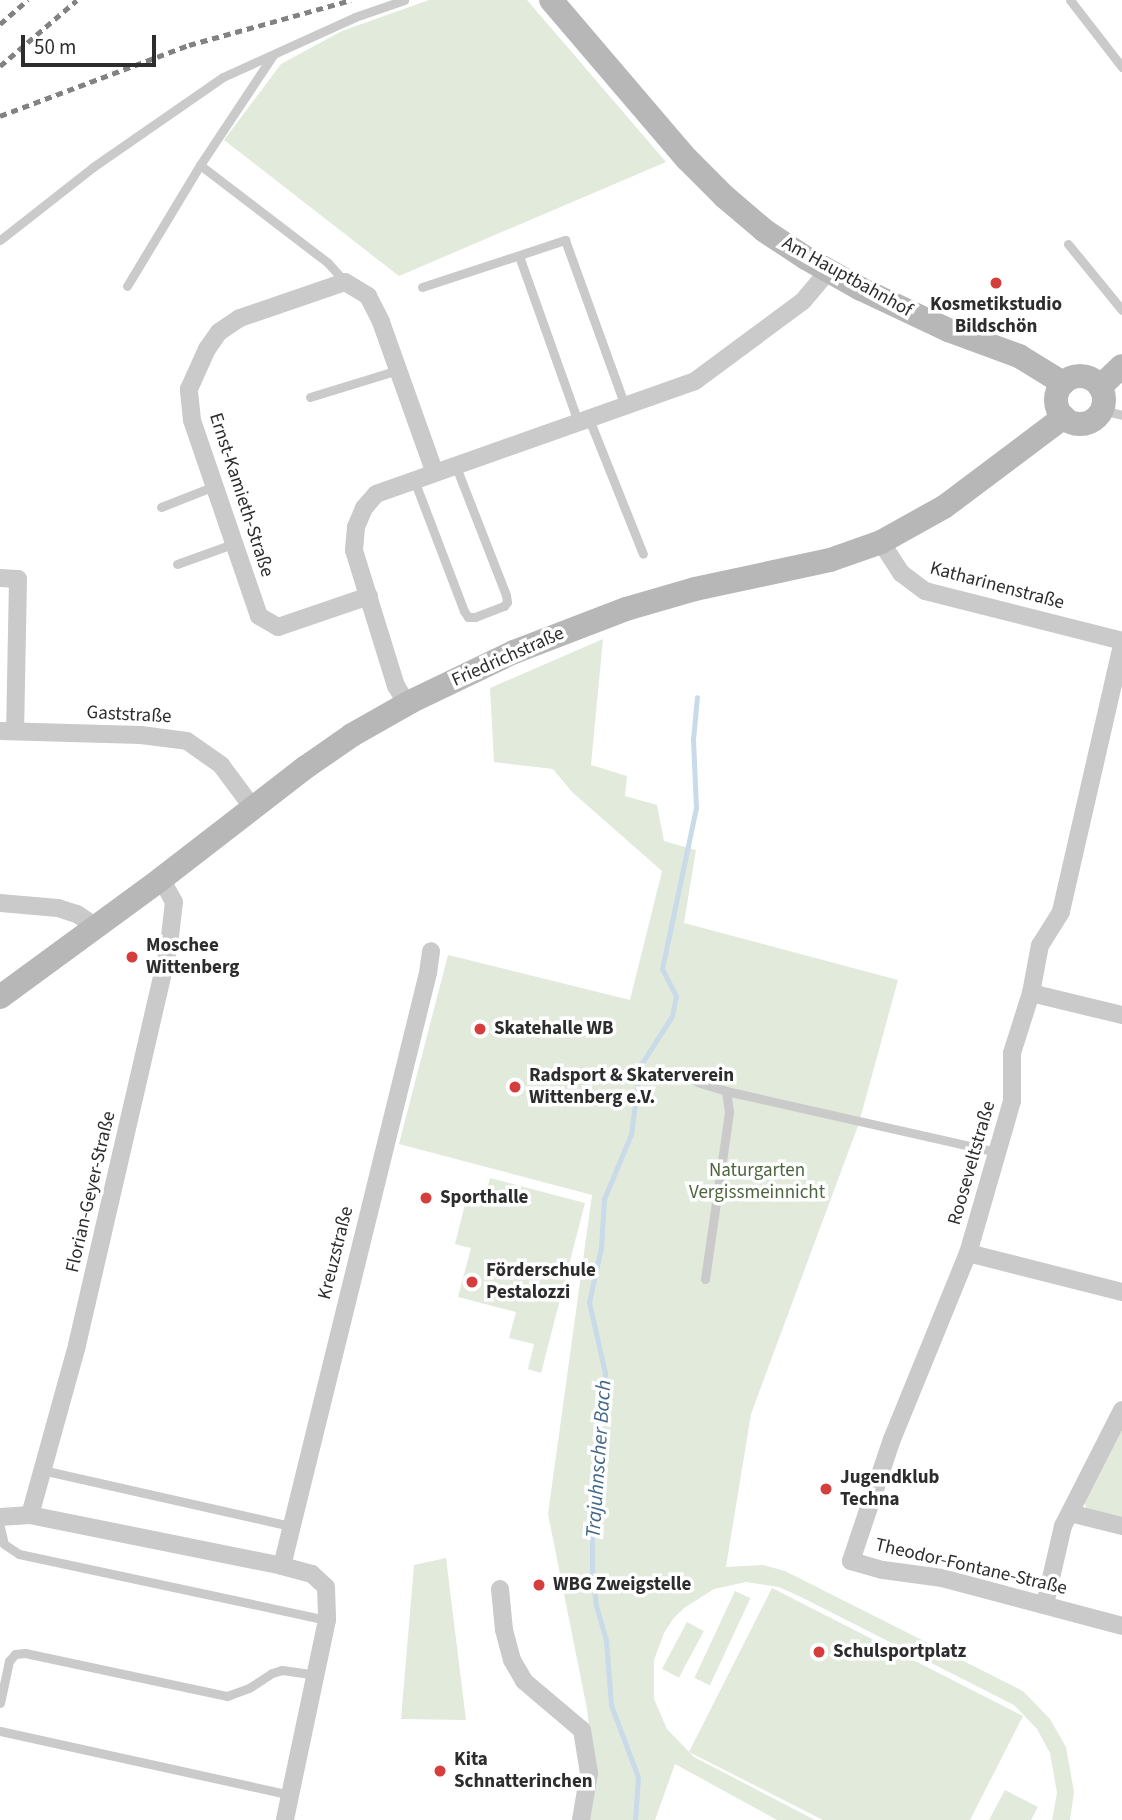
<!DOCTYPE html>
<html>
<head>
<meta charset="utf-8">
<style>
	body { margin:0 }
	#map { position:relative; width:1122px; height:1820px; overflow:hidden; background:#fff; font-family:"Source Sans 3",sans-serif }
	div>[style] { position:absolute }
	.green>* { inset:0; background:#e2eadc; transform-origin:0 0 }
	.stream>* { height:5px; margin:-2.5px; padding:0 2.5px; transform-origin:2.5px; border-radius:2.5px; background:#c9dae8 }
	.lane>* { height:9px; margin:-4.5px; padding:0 4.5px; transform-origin:4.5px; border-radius:4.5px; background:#cacaca }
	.street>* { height:18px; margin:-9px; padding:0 9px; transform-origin:9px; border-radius:9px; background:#cacaca }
	.secondary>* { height:24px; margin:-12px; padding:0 12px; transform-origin:12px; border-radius:12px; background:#b7b7b7 }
	.secondary>.ring { margin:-12px; padding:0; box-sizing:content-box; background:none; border:24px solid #b7b7b7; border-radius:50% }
	.rail>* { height:5px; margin-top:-2.5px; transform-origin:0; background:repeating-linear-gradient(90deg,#828282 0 7px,transparent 0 12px) }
	.dots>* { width:19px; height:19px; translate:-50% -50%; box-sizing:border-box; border:4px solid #fff; border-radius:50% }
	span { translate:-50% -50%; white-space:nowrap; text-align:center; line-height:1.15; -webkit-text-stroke:7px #fff; paint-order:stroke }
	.street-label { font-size:19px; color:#2d2d2d }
	.poi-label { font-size:19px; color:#2d2d2d; font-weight:700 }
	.left { translate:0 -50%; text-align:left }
	.park-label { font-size:19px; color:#4d653e }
	.water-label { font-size:21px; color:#426888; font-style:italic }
	.scale { position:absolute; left:21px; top:35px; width:135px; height:32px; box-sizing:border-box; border:4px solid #2d2d2d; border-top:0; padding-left:9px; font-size:21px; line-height:24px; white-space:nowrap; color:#2d2d2d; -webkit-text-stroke:5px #fff; paint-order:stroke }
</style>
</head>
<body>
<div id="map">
	<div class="green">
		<i style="clip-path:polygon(429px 0,527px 0,666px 162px,399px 276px,224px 140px,281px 64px,342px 31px)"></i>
		<i style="clip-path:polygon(603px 639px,591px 765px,627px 776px,625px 796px,657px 805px,664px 841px,696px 850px,684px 923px,898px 980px,859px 1123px,751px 1414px,726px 1567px,763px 1565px,785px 1571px,1023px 1691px,1050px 1719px,1066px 1747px,1074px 1792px,1070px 1820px,1052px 1820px,1057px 1793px,1050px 1753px,1037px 1729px,1014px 1705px,801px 1597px,779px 1587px,746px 1582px,714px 1589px,684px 1608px,673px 1619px,664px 1633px,654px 1660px,654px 1699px,667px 1729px,694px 1757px,815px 1820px,777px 1820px,675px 1764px,655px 1820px,587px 1820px,595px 1775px,587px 1709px,548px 1514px,592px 1195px,399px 1144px,448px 955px,630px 1000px,662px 871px,572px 792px,553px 769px,494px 762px,490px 688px)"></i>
		<i style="clip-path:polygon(490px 1178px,585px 1203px,541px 1373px,528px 1369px,534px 1344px,509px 1338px,516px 1312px,458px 1297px,471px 1248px,455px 1244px,466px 1200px,483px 1204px)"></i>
		<i style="clip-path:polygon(1122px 1421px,1122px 1521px,1088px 1513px,1083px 1499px)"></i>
		<i style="clip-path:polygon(446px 1558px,466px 1720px,401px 1719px,414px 1565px)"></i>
		<i style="clip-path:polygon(772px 1588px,1023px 1716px,970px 1820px,823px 1820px,689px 1752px)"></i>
		<i style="left:735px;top:1591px;width:17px;height:96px;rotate:25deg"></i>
		<i style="left:687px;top:1622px;width:19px;height:53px;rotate:28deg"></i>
		<i style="clip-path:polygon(1005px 1790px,1038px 1807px,1031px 1820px,989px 1820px)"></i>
	</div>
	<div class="stream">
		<i style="left:635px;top:1820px;width:43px;rotate:-86deg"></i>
		<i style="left:638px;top:1777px;width:77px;rotate:-110.6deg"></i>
		<i style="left:611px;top:1705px;width:65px;rotate:-94.4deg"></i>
		<i style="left:606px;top:1640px;width:35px;rotate:-106deg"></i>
		<i style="left:596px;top:1606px;width:37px;rotate:-96deg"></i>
		<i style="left:592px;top:1569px;width:60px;rotate:-90deg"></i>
		<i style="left:592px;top:1509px;width:137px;rotate:-84.5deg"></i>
		<i style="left:605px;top:1373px;width:73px;rotate:-102.7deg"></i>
		<i style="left:589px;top:1302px;width:55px;rotate:-77.5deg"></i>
		<i style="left:601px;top:1248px;width:49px;rotate:-86.5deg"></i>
		<i style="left:604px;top:1199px;width:70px;rotate:-67.4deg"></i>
		<i style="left:631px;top:1134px;width:69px;rotate:-82.5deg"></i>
		<i style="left:640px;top:1066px;width:59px;rotate:-57.4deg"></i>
		<i style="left:672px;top:1016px;width:20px;rotate:-79deg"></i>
		<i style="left:676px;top:996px;width:30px;rotate:-117deg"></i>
		<i style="left:662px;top:969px;width:165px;rotate:-78.1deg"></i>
		<i style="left:696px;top:808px;width:69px;rotate:-92.5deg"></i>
		<i style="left:693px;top:739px;width:42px;rotate:-84.6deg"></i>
	</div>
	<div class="lane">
		<i style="left:1070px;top:0;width:85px;rotate:52.2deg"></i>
		<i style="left:200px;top:165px;width:161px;rotate:37.4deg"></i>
		<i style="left:328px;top:263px;width:25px;rotate:48deg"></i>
		<i style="left:0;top:240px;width:118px;rotate:-38.1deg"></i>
		<i style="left:93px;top:167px;width:158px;rotate:-34.7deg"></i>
		<i style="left:223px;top:77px;width:145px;rotate:-24.4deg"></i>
		<i style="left:355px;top:17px;width:52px;rotate:-19.1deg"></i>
		<i style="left:1068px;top:244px;width:85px;rotate:50.7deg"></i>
		<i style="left:519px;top:256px;width:176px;rotate:70.4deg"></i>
		<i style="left:127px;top:286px;width:141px;rotate:-58.9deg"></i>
		<i style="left:200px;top:165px;width:132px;rotate:-56.4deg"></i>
		<i style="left:422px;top:287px;width:151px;rotate:-18.2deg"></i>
		<i style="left:565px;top:240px;width:177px;rotate:70.1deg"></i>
		<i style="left:310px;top:397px;width:92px;rotate:-17.1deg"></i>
		<i style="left:1101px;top:410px;width:22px;rotate:13deg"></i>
		<i style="left:589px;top:419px;width:145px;rotate:68.2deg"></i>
		<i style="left:414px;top:480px;width:140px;rotate:69.1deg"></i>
		<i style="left:464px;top:611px;width:7px;rotate:56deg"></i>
		<i style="left:468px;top:617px;width:7px"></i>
		<i style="left:475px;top:617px;width:31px;rotate:-21deg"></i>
		<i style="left:504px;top:606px;width:5px;rotate:-53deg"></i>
		<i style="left:507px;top:602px;width:7px;rotate:-98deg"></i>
		<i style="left:506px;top:595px;width:141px;rotate:-111.3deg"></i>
		<i style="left:161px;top:507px;width:55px;rotate:-21.4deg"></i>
		<i style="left:177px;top:564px;width:59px;rotate:-19.7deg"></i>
		<i style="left:697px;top:1082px;width:30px;rotate:17deg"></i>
		<i style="left:726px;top:1091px;width:278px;rotate:12.7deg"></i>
		<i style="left:705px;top:1279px;width:169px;rotate:-81.8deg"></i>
		<i style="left:729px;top:1112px;width:21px;rotate:-98deg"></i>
		<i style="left:42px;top:1470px;width:255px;rotate:12.7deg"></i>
		<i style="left:0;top:1527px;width:17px;rotate:77deg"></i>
		<i style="left:4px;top:1544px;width:18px;rotate:34deg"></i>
		<i style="left:19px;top:1554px;width:315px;rotate:12.1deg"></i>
		<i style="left:0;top:1703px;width:43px;rotate:-77.9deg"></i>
		<i style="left:9px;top:1661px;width:9px;rotate:-49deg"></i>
		<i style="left:15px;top:1654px;width:10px;rotate:-6deg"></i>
		<i style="left:25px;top:1653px;width:207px;rotate:12deg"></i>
		<i style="left:227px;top:1696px;width:23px;rotate:-20deg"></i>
		<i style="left:249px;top:1688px;width:27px;rotate:-33deg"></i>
		<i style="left:272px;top:1673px;width:10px;rotate:-17deg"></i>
		<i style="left:282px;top:1670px;width:34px;rotate:8deg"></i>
		<i style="left:0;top:1731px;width:297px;rotate:12.4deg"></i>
	</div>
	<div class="street">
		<i style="left:881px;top:542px;width:37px;rotate:57deg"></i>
		<i style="left:901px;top:573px;width:30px;rotate:37deg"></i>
		<i style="left:925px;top:591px;width:203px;rotate:14.2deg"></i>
		<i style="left:0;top:578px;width:18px;rotate:3deg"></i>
		<i style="left:18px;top:579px;width:152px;rotate:91.1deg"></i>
		<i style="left:369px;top:596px;width:96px;rotate:161.2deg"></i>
		<i style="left:278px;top:627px;width:22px;rotate:-150deg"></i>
		<i style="left:259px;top:616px;width:207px;rotate:-108.9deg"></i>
		<i style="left:192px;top:420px;width:31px;rotate:-96deg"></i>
		<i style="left:189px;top:389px;width:44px;rotate:-65.8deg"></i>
		<i style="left:207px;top:349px;width:21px;rotate:-55deg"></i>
		<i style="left:219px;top:332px;width:25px;rotate:-34deg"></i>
		<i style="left:240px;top:318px;width:111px;rotate:-18.9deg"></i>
		<i style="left:345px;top:282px;width:27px;rotate:31deg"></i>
		<i style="left:368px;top:296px;width:29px;rotate:63deg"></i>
		<i style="left:381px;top:322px;width:158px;rotate:70.4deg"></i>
		<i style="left:1122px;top:645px;width:274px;rotate:102.9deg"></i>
		<i style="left:1061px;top:912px;width:39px;rotate:122deg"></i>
		<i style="left:1040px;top:945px;width:49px;rotate:100.6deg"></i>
		<i style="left:1031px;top:993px;width:63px;rotate:107.6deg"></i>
		<i style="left:1012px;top:1053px;width:48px;rotate:90deg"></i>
		<i style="left:1012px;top:1101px;width:158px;rotate:106.1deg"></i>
		<i style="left:968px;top:1253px;width:201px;rotate:112.2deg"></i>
		<i style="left:892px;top:1439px;width:129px;rotate:108.6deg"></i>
		<i style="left:851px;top:1561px;width:33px;rotate:16deg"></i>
		<i style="left:883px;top:1570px;width:60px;rotate:7.7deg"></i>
		<i style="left:942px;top:1578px;width:186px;rotate:14.9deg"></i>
		<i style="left:407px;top:704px;width:21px;rotate:-121deg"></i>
		<i style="left:396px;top:686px;width:142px;rotate:-107.2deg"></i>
		<i style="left:354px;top:550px;width:23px;rotate:-85deg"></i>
		<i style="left:356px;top:527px;width:21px;rotate:-67deg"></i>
		<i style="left:364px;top:508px;width:18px;rotate:-49deg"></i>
		<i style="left:376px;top:494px;width:338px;rotate:-19.5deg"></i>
		<i style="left:695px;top:381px;width:134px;rotate:-36.5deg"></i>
		<i style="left:803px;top:301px;width:39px;rotate:-50deg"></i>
		<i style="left:0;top:731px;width:141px;rotate:1.6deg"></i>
		<i style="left:141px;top:735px;width:46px;rotate:7.4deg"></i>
		<i style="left:187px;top:741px;width:42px;rotate:35.2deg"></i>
		<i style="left:221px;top:765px;width:54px;rotate:53.3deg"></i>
		<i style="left:0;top:903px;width:58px;rotate:4.9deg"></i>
		<i style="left:58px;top:908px;width:20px;rotate:18deg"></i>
		<i style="left:77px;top:914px;width:23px;rotate:34deg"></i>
		<i style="left:1031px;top:993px;width:94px;rotate:13.6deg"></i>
		<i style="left:968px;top:1253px;width:159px;rotate:14.2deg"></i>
		<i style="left:1070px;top:1513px;width:54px;rotate:14deg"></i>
		<i style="left:30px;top:1515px;width:176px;rotate:-74.5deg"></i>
		<i style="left:77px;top:1345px;width:410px;rotate:-77deg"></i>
		<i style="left:169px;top:945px;width:43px;rotate:-83.4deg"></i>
		<i style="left:174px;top:902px;width:26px;rotate:-119deg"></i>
		<i style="left:0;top:1517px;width:30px;rotate:-4deg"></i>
		<i style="left:30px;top:1515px;width:257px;rotate:11.4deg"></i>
		<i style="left:282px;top:1566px;width:31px;rotate:15deg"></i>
		<i style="left:312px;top:1574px;width:19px;rotate:43deg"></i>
		<i style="left:326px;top:1587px;width:33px;rotate:88deg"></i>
		<i style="left:327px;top:1620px;width:204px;rotate:101.9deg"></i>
		<i style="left:282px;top:1566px;width:611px;rotate:-76.17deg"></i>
		<i style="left:428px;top:973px;width:22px;rotate:-82deg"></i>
		<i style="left:500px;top:1589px;width:41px;rotate:84.4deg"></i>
		<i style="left:504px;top:1630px;width:31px;rotate:75deg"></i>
		<i style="left:512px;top:1660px;width:24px;rotate:60deg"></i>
		<i style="left:524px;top:1681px;width:76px;rotate:40.2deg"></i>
		<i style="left:582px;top:1730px;width:44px;rotate:80.8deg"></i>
		<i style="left:589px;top:1773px;width:48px;rotate:99.7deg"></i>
		<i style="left:1045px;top:1604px;width:80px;rotate:-77deg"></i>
		<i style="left:1063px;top:1526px;width:130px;rotate:-63deg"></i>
	</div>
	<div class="secondary">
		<i style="left:551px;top:0;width:209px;rotate:49.5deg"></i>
		<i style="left:687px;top:159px;width:54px;rotate:45deg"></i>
		<i style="left:725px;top:197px;width:52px;rotate:40.4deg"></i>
		<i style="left:765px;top:231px;width:49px;rotate:33.4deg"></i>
		<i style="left:806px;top:258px;width:63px;rotate:29.4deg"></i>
		<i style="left:861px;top:289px;width:96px;rotate:25.2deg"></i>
		<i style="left:948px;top:330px;width:76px;rotate:20.1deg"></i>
		<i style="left:1019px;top:356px;width:52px;rotate:31.5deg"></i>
		<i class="ring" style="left:1056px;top:376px;width:24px;height:24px"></i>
		<i style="left:1100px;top:387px;width:30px;rotate:-44deg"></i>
		<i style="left:0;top:997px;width:200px;rotate:-36.2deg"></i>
		<i style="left:161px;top:879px;width:183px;rotate:-37.7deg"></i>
		<i style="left:306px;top:767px;width:56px;rotate:-34.8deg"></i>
		<i style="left:352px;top:735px;width:69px;rotate:-29.5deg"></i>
		<i style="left:412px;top:701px;width:113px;rotate:-25.7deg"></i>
		<i style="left:514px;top:652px;width:120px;rotate:-21deg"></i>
		<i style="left:626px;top:609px;width:72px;rotate:-16.2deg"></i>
		<i style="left:695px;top:589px;width:138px;rotate:-12.1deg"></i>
		<i style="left:830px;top:560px;width:54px;rotate:-19.4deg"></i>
		<i style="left:881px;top:542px;width:72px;rotate:-29.1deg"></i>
		<i style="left:944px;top:507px;width:150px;rotate:-36.9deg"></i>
	</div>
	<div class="rail">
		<i style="left:0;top:24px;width:37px;rotate:-41deg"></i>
		<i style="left:0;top:66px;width:101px;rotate:-40.6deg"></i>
		<i style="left:0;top:116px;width:202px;rotate:-20.6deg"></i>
		<i style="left:189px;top:45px;width:168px;rotate:-15.5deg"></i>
	</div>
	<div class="dots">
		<i style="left:996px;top:283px;background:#d63d3d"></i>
		<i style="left:132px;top:957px;background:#d63d3d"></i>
		<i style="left:480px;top:1029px;background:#d63d3d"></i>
		<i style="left:515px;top:1087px;background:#d63d3d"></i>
		<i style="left:426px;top:1198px;background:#d63d3d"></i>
		<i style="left:472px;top:1282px;background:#d63d3d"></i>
		<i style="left:826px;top:1489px;background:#d63d3d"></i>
		<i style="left:539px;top:1585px;background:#d63d3d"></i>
		<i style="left:819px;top:1652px;background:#d63d3d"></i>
		<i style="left:440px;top:1771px;background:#d63d3d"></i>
	</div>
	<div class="street-label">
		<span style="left:847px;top:277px;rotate:29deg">Am Hauptbahnhof</span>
		<span style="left:241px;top:495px;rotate:72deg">Ernst-Kamieth-Straße</span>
		<span style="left:997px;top:586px;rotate:15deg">Katharinenstraße</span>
		<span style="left:508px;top:657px;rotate:-24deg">Friedrichstraße</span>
		<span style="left:129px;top:715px;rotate:3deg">Gaststraße</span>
		<span style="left:972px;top:1163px;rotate:-74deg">Rooseveltstraße</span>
		<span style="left:91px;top:1192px;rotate:-77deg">Florian-Geyer-Straße</span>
		<span style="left:336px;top:1253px;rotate:-76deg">Kreuzstraße</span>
		<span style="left:971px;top:1567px;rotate:13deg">Theodor-Fontane-Straße</span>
	</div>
	<div class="poi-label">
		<span style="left:996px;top:316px">Kosmetikstudio<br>Bildschön</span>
		<span class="left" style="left:146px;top:957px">Moschee<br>Wittenberg</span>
		<span class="left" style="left:494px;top:1029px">Skatehalle WB</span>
		<span class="left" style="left:529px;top:1087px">Radsport &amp; Skaterverein<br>Wittenberg e.V.</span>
		<span class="left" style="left:440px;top:1198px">Sporthalle</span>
		<span class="left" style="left:486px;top:1282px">Förderschule<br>Pestalozzi</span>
		<span class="left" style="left:840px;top:1489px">Jugendklub<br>Techna</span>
		<span class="left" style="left:553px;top:1585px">WBG Zweigstelle</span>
		<span class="left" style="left:833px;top:1652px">Schulsportplatz</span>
		<span class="left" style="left:454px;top:1771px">Kita<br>Schnatterinchen</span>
	</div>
	<div class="park-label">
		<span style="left:757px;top:1182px">Naturgarten<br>Vergissmeinnicht</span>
	</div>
	<div class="water-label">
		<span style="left:598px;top:1459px;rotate:-86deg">Trajuhnscher Bach</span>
	</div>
	<div class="scale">50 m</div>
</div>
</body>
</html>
